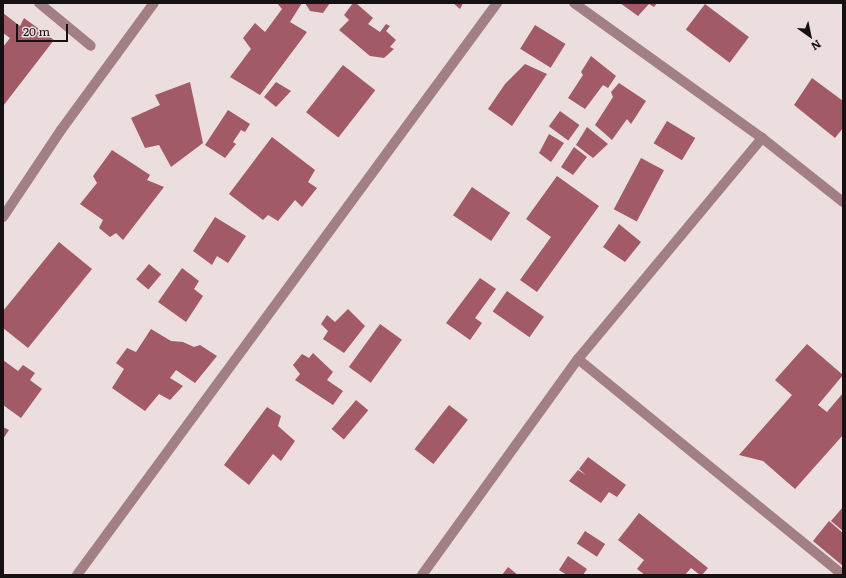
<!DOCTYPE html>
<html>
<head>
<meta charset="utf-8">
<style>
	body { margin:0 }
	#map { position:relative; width:846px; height:578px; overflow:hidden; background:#ecdddf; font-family:Literata,serif }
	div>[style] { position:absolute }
	.building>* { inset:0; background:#a15a66; transform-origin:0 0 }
	.street>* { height:10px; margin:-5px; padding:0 5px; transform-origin:5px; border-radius:5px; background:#a17f84 }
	span { translate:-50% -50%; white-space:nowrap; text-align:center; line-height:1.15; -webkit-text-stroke:3.5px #ecdddf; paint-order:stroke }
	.frame { position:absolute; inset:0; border:4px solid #161112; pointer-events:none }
	.north { position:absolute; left:790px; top:16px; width:40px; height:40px; -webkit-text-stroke:3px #ecdddf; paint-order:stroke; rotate:147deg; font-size:11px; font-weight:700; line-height:16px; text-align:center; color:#161112 }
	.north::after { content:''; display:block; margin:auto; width:14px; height:18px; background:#161112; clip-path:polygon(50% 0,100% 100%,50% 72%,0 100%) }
	.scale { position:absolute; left:16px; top:24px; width:52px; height:18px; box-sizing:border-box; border:2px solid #161112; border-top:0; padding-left:5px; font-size:12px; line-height:14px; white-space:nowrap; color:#161112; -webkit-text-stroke:3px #ecdddf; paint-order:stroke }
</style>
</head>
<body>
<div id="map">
	<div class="building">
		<i style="clip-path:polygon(277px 3px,302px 3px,290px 22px,307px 32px,260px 95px,230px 77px,251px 49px,243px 38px,255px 23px,265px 32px,282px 9px)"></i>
		<i style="clip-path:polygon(305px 3px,330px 3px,323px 13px,310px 11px)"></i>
		<i style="clip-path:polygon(353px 3px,356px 3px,373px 18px,368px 24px,380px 32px,386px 24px,390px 26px,386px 31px,396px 40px,390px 47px,394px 49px,384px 58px,370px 56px,339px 30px,349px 20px,344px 15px)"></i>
		<i style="clip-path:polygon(453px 3px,463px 3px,460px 9px)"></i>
		<i style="clip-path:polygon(620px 3px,657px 3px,654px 7px,649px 4px,638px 16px)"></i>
		<i style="left:705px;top:4px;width:55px;height:32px;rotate:37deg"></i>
		<i style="clip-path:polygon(3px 13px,20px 26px,24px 18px,54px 40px,3px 106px,3px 47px,10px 38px,3px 33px)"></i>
		<i style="left:535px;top:25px;width:36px;height:28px;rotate:32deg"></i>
		<i style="clip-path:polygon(591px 56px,616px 76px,608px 88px,603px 85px,585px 109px,568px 98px,583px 75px,581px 72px)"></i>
		<i style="clip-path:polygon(525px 64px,547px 74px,512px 126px,488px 109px,505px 84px)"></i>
		<i style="left:343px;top:65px;width:41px;height:60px;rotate:38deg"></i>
		<i style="clip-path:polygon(812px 78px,843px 101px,843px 128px,835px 138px,794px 105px)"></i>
		<i style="clip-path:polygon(190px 82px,203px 143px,171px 167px,159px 145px,145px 148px,131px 118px,160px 105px,155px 95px)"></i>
		<i style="clip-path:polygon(276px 82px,291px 91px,276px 107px,264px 97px)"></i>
		<i style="clip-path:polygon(619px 83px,646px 101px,631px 124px,627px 119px,612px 140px,595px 125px,613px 97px,611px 92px)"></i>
		<i style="clip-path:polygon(228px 110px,250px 124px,245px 132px,241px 130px,233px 142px,236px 144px,225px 158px,205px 145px)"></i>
		<i style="left:560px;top:111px;width:24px;height:19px;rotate:36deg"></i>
		<i style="left:667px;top:121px;width:33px;height:26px;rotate:31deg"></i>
		<i style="clip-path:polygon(587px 127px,608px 144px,593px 158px,576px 145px)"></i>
		<i style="clip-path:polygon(549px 134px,564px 143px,551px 162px,539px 153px)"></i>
		<i style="clip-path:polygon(272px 137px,315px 170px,308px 182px,317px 188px,302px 207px,295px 200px,278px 221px,268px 215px,263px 220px,229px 194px)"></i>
		<i style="clip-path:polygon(574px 147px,587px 157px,573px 175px,561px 167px)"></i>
		<i style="clip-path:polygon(112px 150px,150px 175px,147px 180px,164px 187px,123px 240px,116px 233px,110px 237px,99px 228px,103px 220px,80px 204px,97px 183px,93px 176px)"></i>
		<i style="left:641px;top:158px;width:26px;height:58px;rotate:28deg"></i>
		<i style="clip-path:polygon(557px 176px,599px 206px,537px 292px,520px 280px,551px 237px,526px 219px)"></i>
		<i style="left:472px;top:187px;width:46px;height:34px;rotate:34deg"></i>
		<i style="clip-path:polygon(215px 217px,246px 236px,228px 263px,217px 256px,212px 265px,193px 251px)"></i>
		<i style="clip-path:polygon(619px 224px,641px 242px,625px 262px,603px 247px)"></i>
		<i style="clip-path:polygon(59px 242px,92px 269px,28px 348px,3px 328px,3px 311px)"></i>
		<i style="left:149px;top:264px;width:16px;height:20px;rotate:40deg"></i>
		<i style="clip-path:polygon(182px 268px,199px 281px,194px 289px,203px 296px,186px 322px,158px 302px)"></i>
		<i style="clip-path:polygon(480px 278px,496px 289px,475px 318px,482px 323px,470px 340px,446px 323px)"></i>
		<i style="left:507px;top:291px;width:45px;height:25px;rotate:35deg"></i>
		<i style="clip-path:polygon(348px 309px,365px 326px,344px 353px,323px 339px,328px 331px,321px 324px,327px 315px,335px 322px)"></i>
		<i style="left:380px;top:324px;width:27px;height:53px;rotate:36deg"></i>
		<i style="clip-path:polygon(151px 329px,171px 341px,183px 342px,194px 347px,200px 345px,217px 356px,195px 383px,176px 370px,170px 378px,183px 386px,170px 400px,159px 394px,145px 411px,112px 388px,124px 369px,116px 363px,127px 348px,136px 352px)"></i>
		<i style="clip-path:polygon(807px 344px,843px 375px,818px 405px,827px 412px,843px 393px,843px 435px,795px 489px,763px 461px,739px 455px,792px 395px,775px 380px)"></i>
		<i style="clip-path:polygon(313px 353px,333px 372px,327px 380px,343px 391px,333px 405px,295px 380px,300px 374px,293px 365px,302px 354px,309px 358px)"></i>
		<i style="clip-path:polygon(3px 360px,18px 371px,23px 365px,35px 373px,30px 380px,42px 389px,21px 418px,3px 405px)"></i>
		<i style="left:356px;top:400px;width:16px;height:38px;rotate:40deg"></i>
		<i style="left:449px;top:405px;width:24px;height:56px;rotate:38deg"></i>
		<i style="clip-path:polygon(267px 407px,281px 416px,278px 426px,295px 441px,281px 461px,273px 454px,249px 485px,224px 465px)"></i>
		<i style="clip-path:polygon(3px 427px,9px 430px,3px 439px)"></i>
		<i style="clip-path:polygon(588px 457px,626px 485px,617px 497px,609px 492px,601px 503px,569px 481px,578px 470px,586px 475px,579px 469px)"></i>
		<i style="clip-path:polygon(843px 507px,843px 531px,831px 521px)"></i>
		<i style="clip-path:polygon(639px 513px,708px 568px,702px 575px,700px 575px,691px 568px,685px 575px,645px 575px,637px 569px,644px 560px,618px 540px)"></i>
		<i style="clip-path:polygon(829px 521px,843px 533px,843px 566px,813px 541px)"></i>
		<i style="left:585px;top:531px;width:24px;height:15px;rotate:33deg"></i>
		<i style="clip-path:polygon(568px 556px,587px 569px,583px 575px,567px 575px,559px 570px)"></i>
		<i style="clip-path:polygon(508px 567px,518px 575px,502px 575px)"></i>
	</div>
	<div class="street">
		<i style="left:39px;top:3px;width:67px;rotate:39.6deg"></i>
		<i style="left:574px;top:3px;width:231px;rotate:35.7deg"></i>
		<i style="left:762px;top:138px;width:103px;rotate:38.3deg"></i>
		<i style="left:3px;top:217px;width:105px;rotate:-56.3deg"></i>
		<i style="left:61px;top:130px;width:157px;rotate:-53.8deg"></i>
		<i style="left:578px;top:359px;width:342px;rotate:39.2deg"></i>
		<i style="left:77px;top:575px;width:710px;rotate:-53.71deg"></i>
		<i style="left:422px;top:575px;width:266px;rotate:-54.2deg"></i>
		<i style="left:578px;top:359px;width:288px;rotate:-50.2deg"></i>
	</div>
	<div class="frame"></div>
	<div class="north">N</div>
	<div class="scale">20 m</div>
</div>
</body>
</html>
